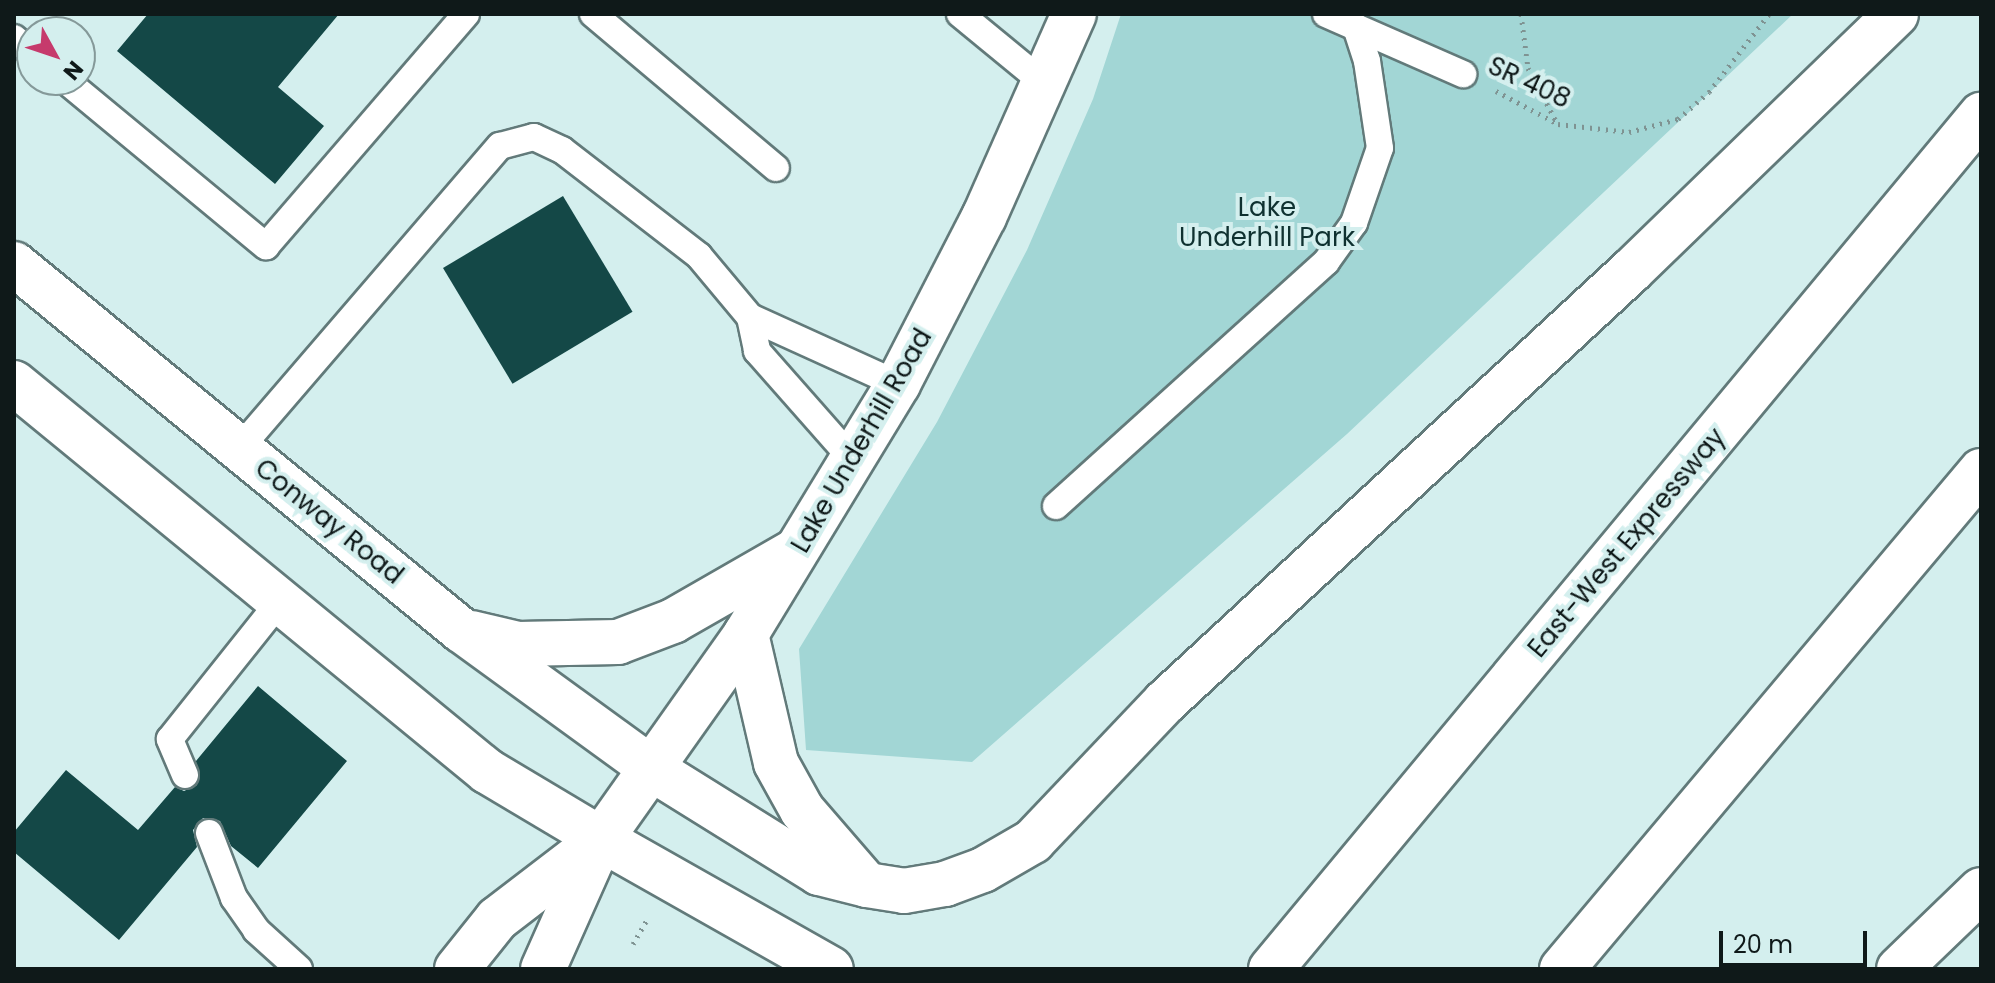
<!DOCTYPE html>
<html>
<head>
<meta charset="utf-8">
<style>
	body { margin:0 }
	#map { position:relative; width:1995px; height:983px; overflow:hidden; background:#d4efee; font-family:Poppins,sans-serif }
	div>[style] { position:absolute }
	.green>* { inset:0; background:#a2d6d5 }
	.building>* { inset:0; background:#144847; transform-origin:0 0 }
	.path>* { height:5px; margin-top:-2.5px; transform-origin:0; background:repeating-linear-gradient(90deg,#7f9392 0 2px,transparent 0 8px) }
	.roads { filter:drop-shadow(2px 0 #627a7a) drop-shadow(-2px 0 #627a7a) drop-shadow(0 2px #627a7a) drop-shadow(0 -2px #627a7a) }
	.service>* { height:26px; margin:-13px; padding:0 13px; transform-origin:13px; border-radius:13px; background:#fff }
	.secondary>* { height:44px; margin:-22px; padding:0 22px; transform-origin:22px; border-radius:22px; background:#fff }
	.motorway>* { height:44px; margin:-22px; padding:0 22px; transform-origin:22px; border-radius:22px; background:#fff }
	span { translate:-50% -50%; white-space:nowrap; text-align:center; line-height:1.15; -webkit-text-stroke:8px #d4efee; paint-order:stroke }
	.street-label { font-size:26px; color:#0f1919 }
	.park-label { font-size:26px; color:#0f3130 }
	.frame { position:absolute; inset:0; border:16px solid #0f1919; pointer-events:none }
	.north { position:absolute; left:16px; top:16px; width:80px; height:80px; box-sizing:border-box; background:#d4efee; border:2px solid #859999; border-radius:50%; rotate:130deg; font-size:22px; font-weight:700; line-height:32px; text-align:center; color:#0f1919 }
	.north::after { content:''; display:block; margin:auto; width:28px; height:36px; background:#c63a6c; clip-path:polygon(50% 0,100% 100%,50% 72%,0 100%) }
	.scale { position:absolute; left:1719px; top:931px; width:148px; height:36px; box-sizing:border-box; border:4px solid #0f1919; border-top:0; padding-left:10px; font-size:24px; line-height:28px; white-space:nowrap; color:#0f1919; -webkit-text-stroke:6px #d4efee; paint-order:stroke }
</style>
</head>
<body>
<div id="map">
	<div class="green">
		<i style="clip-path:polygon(1121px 14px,1793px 14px,1347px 434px,972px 762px,806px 750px,799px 649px,937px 422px,1027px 250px,1093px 99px)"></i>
	</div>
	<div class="building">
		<i style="clip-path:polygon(148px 14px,339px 14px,278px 87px,324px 126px,275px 184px,117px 51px)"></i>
		<i style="left:563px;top:196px;width:135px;height:140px;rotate:59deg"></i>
		<i style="clip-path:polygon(258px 686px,347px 761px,258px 868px,231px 846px,220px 821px,203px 818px,193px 830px,197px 847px,119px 940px,14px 852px,14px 832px,66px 770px,138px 830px,175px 787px,184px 791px,197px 785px,196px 761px)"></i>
	</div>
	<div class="path">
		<i style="left:1521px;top:14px;width:54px;rotate:82.6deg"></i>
		<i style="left:1528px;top:68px;width:62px;rotate:62.2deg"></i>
		<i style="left:1496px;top:91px;width:70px;rotate:28deg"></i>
		<i style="left:1558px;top:124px;width:71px;rotate:6.4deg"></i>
		<i style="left:1629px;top:132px;width:51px;rotate:-14.9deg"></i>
		<i style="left:1678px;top:119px;width:41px;rotate:-41.1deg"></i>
		<i style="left:1709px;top:92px;width:98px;rotate:-52.4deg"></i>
		<i style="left:633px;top:944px;width:30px;rotate:-60deg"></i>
	</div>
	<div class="roads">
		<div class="service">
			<i style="left:593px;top:14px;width:239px;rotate:40.1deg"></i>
			<i style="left:960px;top:14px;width:109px;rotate:39.4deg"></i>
			<i style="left:1326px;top:14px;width:150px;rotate:23.7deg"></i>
			<i style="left:14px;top:38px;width:23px;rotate:40deg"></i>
			<i style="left:65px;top:80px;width:261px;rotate:39.6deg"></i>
			<i style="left:266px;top:246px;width:306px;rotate:-49.2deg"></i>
			<i style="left:750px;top:317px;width:162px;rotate:24.4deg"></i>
			<i style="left:239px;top:449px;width:400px;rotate:-49.3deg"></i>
			<i style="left:500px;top:146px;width:35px;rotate:-15deg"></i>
			<i style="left:534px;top:137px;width:31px;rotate:25deg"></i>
			<i style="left:562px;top:150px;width:173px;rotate:37.7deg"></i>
			<i style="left:699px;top:256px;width:80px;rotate:50.1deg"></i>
			<i style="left:750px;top:317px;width:35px;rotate:78deg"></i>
			<i style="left:757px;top:351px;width:147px;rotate:48.6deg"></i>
			<i style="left:1056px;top:506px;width:364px;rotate:-42.1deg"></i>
			<i style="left:1326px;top:262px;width:48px;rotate:-54.3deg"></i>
			<i style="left:1354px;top:223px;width:79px;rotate:-70.9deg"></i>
			<i style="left:1380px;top:148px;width:88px;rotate:-98.5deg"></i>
			<i style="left:1367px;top:61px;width:36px;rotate:-108deg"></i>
			<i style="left:185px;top:775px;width:39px;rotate:-113deg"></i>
			<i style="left:170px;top:739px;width:176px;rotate:-51.4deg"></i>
			<i style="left:209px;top:833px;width:70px;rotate:69deg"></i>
			<i style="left:234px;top:898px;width:39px;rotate:55deg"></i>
			<i style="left:256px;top:930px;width:58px;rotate:42.2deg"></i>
		</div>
		<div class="secondary">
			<i style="left:14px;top:264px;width:578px;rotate:39.31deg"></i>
			<i style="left:461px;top:630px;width:236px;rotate:36deg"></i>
			<i style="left:14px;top:383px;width:612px;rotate:39.36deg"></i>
			<i style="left:487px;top:771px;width:133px;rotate:30.8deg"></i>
			<i style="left:471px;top:633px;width:48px;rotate:13.2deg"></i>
			<i style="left:518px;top:644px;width:100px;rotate:-1.1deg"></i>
			<i style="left:618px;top:642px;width:59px;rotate:-20.9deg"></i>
			<i style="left:673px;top:621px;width:141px;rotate:-29.8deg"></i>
			<i style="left:457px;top:969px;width:64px;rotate:-51.3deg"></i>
			<i style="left:497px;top:919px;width:125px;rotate:-37.5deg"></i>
			<i style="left:543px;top:969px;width:142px;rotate:-66deg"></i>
			<i style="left:601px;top:839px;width:251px;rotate:-54.7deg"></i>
			<i style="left:746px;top:634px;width:293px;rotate:-58.7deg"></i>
			<i style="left:898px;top:384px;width:188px;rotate:-62.8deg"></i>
			<i style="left:984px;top:217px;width:222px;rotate:-66.1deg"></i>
		</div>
		<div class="motorway">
			<i style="left:746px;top:634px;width:132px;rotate:76.9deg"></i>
			<i style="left:776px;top:763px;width:54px;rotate:61deg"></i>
			<i style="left:802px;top:810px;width:99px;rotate:49.1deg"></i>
			<i style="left:652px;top:769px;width:197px;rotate:31.9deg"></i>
			<i style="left:819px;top:873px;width:49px;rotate:14deg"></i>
			<i style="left:867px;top:885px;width:37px;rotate:9deg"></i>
			<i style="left:904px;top:891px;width:42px;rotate:-9.7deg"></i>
			<i style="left:945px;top:884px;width:40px;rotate:-20.2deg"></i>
			<i style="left:983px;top:870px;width:58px;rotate:-30.1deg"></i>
			<i style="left:1033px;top:841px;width:192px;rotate:-46.5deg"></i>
			<i style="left:1165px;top:702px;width:635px;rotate:-42.77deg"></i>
			<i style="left:1631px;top:271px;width:369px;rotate:-44.1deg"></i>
			<i style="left:601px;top:839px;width:264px;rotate:29.5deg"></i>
			<i style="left:1271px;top:969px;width:1111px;rotate:-50.26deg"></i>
			<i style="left:1562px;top:969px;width:651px;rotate:-49.92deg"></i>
			<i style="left:1899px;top:969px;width:114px;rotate:-43.9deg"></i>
		</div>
	</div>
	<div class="street-label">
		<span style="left:1529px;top:83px;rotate:25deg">SR 408</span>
		<span style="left:862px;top:441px;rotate:-60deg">Lake Underhill Road</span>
		<span style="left:329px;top:522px;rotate:39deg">Conway Road</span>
		<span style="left:1627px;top:543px;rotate:-50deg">East-West Expressway</span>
	</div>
	<div class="park-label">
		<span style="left:1267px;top:223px">Lake<br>Underhill Park</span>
	</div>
	<div class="frame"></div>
	<div class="north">N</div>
	<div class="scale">20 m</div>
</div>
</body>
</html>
